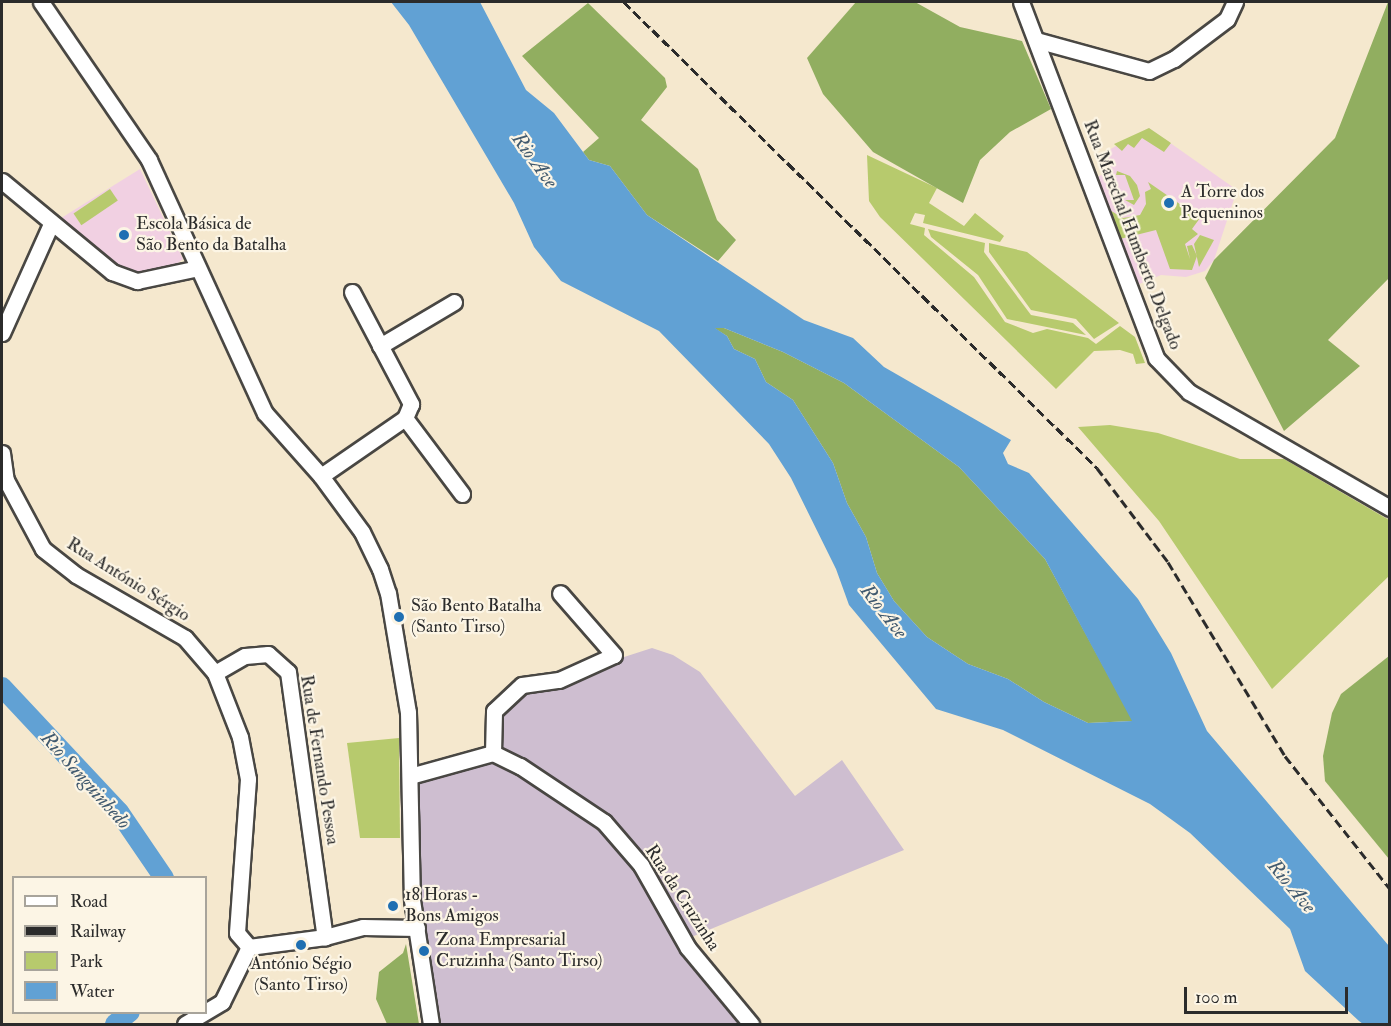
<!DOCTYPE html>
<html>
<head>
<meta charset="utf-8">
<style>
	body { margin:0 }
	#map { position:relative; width:1391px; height:1026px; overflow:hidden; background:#f5e8ce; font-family:"IM FELL Double Pica",serif }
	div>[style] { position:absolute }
	.built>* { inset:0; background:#f1d0e2 }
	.industrial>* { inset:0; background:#cebed0 }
	.green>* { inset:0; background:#b7ca6d; transform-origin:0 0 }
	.forest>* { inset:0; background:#91ae60 }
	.water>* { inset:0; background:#61a1d4 }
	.river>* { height:20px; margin:-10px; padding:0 10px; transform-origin:10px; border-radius:10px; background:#61a1d4 }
	.roads { filter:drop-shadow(2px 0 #494743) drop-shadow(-2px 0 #494743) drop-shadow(0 2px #494743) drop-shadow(0 -2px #494743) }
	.minor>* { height:15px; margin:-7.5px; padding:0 7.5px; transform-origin:7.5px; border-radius:7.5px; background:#fff }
	.rail>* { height:3px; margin-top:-1.5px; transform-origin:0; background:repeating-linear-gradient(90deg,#2b2b2b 0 9px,transparent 0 13.5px) }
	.dots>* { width:16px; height:16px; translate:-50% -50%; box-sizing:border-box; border:3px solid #fcf5e5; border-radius:50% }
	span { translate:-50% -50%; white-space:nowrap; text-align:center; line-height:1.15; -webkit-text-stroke:4.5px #fcf5e5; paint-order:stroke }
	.poi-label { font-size:18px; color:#2b2b2b }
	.left { translate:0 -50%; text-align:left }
	.street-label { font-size:18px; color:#2b2b2b }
	.water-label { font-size:20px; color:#415a6f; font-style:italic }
	.frame { position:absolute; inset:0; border:3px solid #2b2b2b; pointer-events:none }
	.legend { position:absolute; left:12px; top:876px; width:195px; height:138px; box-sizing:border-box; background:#fcf5e5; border:2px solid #a8a49b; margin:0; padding:8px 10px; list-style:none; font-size:18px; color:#2b2b2b }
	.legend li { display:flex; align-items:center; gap:12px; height:30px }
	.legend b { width:30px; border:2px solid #a8a49b }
	.scale { position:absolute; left:1184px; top:987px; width:164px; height:27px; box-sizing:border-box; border:3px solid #2b2b2b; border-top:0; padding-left:8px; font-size:18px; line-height:21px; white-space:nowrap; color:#2b2b2b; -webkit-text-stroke:4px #fcf5e5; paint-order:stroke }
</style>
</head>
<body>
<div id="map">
	<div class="built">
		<i style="clip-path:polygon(1149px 128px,1237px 190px,1214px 260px,1205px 271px,1186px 277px,1161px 275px,1137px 285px,1096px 178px,1103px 174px,1096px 157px)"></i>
		<i style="clip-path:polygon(140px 169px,183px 259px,174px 266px,137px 274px,115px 266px,58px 220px)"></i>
	</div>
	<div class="industrial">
		<i style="clip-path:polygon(652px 648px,673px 655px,700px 672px,795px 796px,842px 760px,904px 850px,684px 940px,742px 1024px,439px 1024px,417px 872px,417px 782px,485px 756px,492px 710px,520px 684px,559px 678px)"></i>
	</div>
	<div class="green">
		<i style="clip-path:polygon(1149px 128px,1171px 143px,1164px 152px,1142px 138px,1134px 148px,1128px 144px,1122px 151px,1114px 144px)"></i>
		<i style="clip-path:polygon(867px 155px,937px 188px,929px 203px,964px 226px,975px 213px,1004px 236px,1000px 242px,923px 223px,925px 215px,915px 213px,910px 224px,925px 228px,924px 235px,974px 277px,1005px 322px,1033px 333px,1047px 329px,1088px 338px,1096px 344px,1120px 326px,1135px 337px,1145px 363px,1136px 364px,1133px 354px,1120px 350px,1094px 351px,1056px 389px,880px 217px,869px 201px)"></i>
		<i style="clip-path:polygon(1117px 171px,1130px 176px,1137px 185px,1140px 196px,1134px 205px,1125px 200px,1134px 200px,1125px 175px,1116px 175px)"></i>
		<i style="clip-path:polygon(1148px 182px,1200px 218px,1192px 229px,1198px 234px,1185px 244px,1190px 259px,1187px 246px,1192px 245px,1197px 256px,1192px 270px,1170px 269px,1156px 230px,1120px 239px,1108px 209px,1123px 218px,1140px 215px,1146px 204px,1145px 192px,1151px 189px)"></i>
		<i style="left:110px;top:189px;width:14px;height:44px;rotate:56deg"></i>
		<i style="clip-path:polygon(928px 229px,985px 243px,984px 252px,1031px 315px,1073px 323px,1086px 335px,1007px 319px,978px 275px,931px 237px)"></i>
		<i style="clip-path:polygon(1200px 235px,1214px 240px,1199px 267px,1194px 244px)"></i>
		<i style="clip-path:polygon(989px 243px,1027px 252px,1119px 323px,1094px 339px,1076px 319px,1031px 310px,989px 252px)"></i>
		<i style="clip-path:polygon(1110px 425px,1158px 433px,1240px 459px,1284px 459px,1389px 520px,1389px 576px,1272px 689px,1159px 521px,1078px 427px)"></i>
		<i style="clip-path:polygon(399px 738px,400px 838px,360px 838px,347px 743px)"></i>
	</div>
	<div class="forest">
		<i style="clip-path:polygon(856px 2px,915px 2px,960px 27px,1022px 41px,1051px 109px,1010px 132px,980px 160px,963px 203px,873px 152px,823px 94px,807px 58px)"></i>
		<i style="clip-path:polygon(1388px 2px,1389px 278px,1328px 340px,1360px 366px,1284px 431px,1205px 278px,1214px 260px,1335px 138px)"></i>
		<i style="clip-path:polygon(588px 3px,665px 78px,667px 87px,641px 120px,698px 169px,717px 220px,736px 240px,718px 261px,647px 215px,610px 166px,589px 160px,583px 152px,599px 138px,522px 56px)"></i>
		<i style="clip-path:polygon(714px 328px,724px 328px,783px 352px,844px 383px,959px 467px,1045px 559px,1133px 721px,1088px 723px,1044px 702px,1008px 679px,968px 664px,927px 637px,894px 601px,877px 573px,866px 537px,847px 503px,833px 463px,793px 400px,766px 382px,755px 359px,734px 349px,727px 336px)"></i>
		<i style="clip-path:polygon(1389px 656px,1389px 859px,1325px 781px,1323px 756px,1332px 713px,1341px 694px)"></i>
		<i style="clip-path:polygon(406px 944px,419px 1024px,387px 1024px,376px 999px,379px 972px,403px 953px)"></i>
	</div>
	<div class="water">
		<i style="clip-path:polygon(evenodd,391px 2px,480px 2px,526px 90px,554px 113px,589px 160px,610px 166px,647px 215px,804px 320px,853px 338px,884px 367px,1011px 440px,1003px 453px,1008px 464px,1029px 473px,1138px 599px,1171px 653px,1207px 731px,1389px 946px,1389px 1024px,1363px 1024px,1359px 1021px,1305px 971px,1290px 929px,1190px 833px,1150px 804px,1003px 730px,936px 709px,849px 605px,836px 569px,791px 478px,769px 444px,659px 331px,561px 281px,534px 247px,514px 203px,409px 25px,391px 2px,715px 328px,724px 328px,783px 352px,844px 383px,959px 467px,1045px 559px,1132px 721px,1088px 723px,1044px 702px,1008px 679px,968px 664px,927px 637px,894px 601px,877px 573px,866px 537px,847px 503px,833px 463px,793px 400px,766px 382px,755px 359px,734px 349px,727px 336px,715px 328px)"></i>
	</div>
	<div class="river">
		<i style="left:2px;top:687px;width:171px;rotate:46.9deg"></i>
		<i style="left:119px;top:812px;width:80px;rotate:55.7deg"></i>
		<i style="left:115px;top:1024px;width:19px;rotate:-39deg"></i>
	</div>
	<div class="roads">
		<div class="minor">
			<i style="left:41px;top:2px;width:191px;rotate:55.6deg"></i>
			<i style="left:149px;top:160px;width:278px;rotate:65.4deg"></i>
			<i style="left:265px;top:413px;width:84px;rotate:48.4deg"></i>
			<i style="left:321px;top:476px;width:69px;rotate:53.8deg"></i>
			<i style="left:362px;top:532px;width:41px;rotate:64.1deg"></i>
			<i style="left:380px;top:569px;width:25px;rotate:72deg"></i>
			<i style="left:388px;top:593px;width:121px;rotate:80.5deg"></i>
			<i style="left:408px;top:712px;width:188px;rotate:88.8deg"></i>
			<i style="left:412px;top:900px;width:125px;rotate:81.3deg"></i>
			<i style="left:1021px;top:2px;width:381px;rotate:69.2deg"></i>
			<i style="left:1156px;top:358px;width:47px;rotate:45.9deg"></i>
			<i style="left:1189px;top:392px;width:232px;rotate:30deg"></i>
			<i style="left:1036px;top:40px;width:117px;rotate:15.3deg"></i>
			<i style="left:1149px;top:71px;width:28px;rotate:-26deg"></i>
			<i style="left:1174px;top:59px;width:66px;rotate:-37deg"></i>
			<i style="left:1227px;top:19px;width:19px;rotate:-65deg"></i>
			<i style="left:2px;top:181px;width:143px;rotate:39.6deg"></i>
			<i style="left:112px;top:272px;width:27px;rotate:20deg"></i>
			<i style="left:137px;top:281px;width:62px;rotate:-12deg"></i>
			<i style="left:352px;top:292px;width:127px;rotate:62.2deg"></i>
			<i style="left:411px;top:404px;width:15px;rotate:113deg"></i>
			<i style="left:405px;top:418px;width:95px;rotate:53.1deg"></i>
			<i style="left:2px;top:333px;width:120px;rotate:-65.8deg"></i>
			<i style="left:380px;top:346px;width:86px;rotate:-30.7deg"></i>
			<i style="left:2px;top:453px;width:27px;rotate:82deg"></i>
			<i style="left:6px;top:480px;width:78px;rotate:61.8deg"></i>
			<i style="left:43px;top:549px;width:42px;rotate:38.2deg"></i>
			<i style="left:76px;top:575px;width:126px;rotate:30deg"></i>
			<i style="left:185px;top:638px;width:46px;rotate:49.4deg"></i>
			<i style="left:215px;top:673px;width:69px;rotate:68.7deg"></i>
			<i style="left:240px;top:737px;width:43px;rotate:79.2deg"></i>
			<i style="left:248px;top:779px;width:154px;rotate:94.1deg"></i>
			<i style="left:237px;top:933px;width:18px;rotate:49deg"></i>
			<i style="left:321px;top:476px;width:102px;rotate:-34.6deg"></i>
			<i style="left:215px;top:673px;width:34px;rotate:-30deg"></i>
			<i style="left:245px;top:656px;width:23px;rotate:-5deg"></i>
			<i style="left:268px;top:654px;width:27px;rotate:42deg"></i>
			<i style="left:288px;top:672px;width:268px;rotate:82.1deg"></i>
			<i style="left:493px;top:753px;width:42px;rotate:-88.6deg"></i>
			<i style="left:494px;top:711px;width:38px;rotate:-43deg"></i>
			<i style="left:522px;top:685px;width:37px;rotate:-8deg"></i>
			<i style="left:559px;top:680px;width:60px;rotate:-24.4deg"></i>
			<i style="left:614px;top:655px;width:82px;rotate:-131.1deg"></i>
			<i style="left:410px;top:776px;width:86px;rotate:-15.5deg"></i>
			<i style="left:493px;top:753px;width:30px;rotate:26deg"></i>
			<i style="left:520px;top:766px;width:101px;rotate:33.7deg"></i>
			<i style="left:604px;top:822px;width:57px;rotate:49.3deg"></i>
			<i style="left:641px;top:865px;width:95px;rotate:60.5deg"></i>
			<i style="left:688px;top:948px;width:99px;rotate:50.3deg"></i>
			<i style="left:249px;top:947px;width:77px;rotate:-7.5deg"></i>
			<i style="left:325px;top:937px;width:39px;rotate:-15deg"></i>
			<i style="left:363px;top:927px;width:54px;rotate:1.1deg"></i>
			<i style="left:185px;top:1024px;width:43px;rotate:-30.7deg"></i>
			<i style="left:222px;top:1002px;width:61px;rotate:-63.9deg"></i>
		</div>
	</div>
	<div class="rail">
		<i style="left:624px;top:2px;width:664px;rotate:44.57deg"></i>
		<i style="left:1097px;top:468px;width:118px;rotate:52.9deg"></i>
		<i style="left:1168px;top:562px;width:227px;rotate:58.9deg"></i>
		<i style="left:1285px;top:756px;width:169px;rotate:51.7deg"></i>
	</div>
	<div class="dots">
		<i style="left:1169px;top:203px;background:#1f6fb2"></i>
		<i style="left:124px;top:235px;background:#1f6fb2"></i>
		<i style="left:399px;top:617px;background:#1f6fb2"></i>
		<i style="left:393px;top:906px;background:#1f6fb2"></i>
		<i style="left:301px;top:945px;background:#1f6fb2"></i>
		<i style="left:424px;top:951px;background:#1f6fb2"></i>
	</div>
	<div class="poi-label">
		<span class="left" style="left:1181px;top:203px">A Torre dos<br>Pequeninos</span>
		<span class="left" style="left:136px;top:235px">Escola Básica de<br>São Bento da Batalha</span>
		<span class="left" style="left:411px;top:617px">São Bento Batalha<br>(Santo Tirso)</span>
		<span class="left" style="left:405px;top:906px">18 Horas -<br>Bons Amigos</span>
		<span class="left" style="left:436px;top:951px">Zona Empresarial<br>Cruzinha (Santo Tirso)</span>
		<span style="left:301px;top:975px">António Ségio<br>(Santo Tirso)</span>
	</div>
	<div class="street-label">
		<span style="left:1132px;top:235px;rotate:69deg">Rua Marechal Humberto Delgado</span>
		<span style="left:128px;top:580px;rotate:32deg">Rua António Sérgio</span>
		<span style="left:319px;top:760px;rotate:81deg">Rua de Fernando Pessoa</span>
		<span style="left:682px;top:898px;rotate:57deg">Rua da Cruzinha</span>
	</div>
	<div class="water-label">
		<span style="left:535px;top:160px;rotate:54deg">Rio Ave</span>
		<span style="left:884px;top:611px;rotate:52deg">Rio Ave</span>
		<span style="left:86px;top:780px;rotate:48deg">Rio Sanguinhedo</span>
		<span style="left:1292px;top:886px;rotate:50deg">Rio Ave</span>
	</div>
	<div class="frame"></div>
	<ul class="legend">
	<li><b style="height:8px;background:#fff"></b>Road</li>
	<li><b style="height:8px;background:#2b2b2b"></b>Railway</li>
	<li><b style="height:16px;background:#b7ca6d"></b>Park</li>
	<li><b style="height:16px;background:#61a1d4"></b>Water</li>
	</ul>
	<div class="scale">100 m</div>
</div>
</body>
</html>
